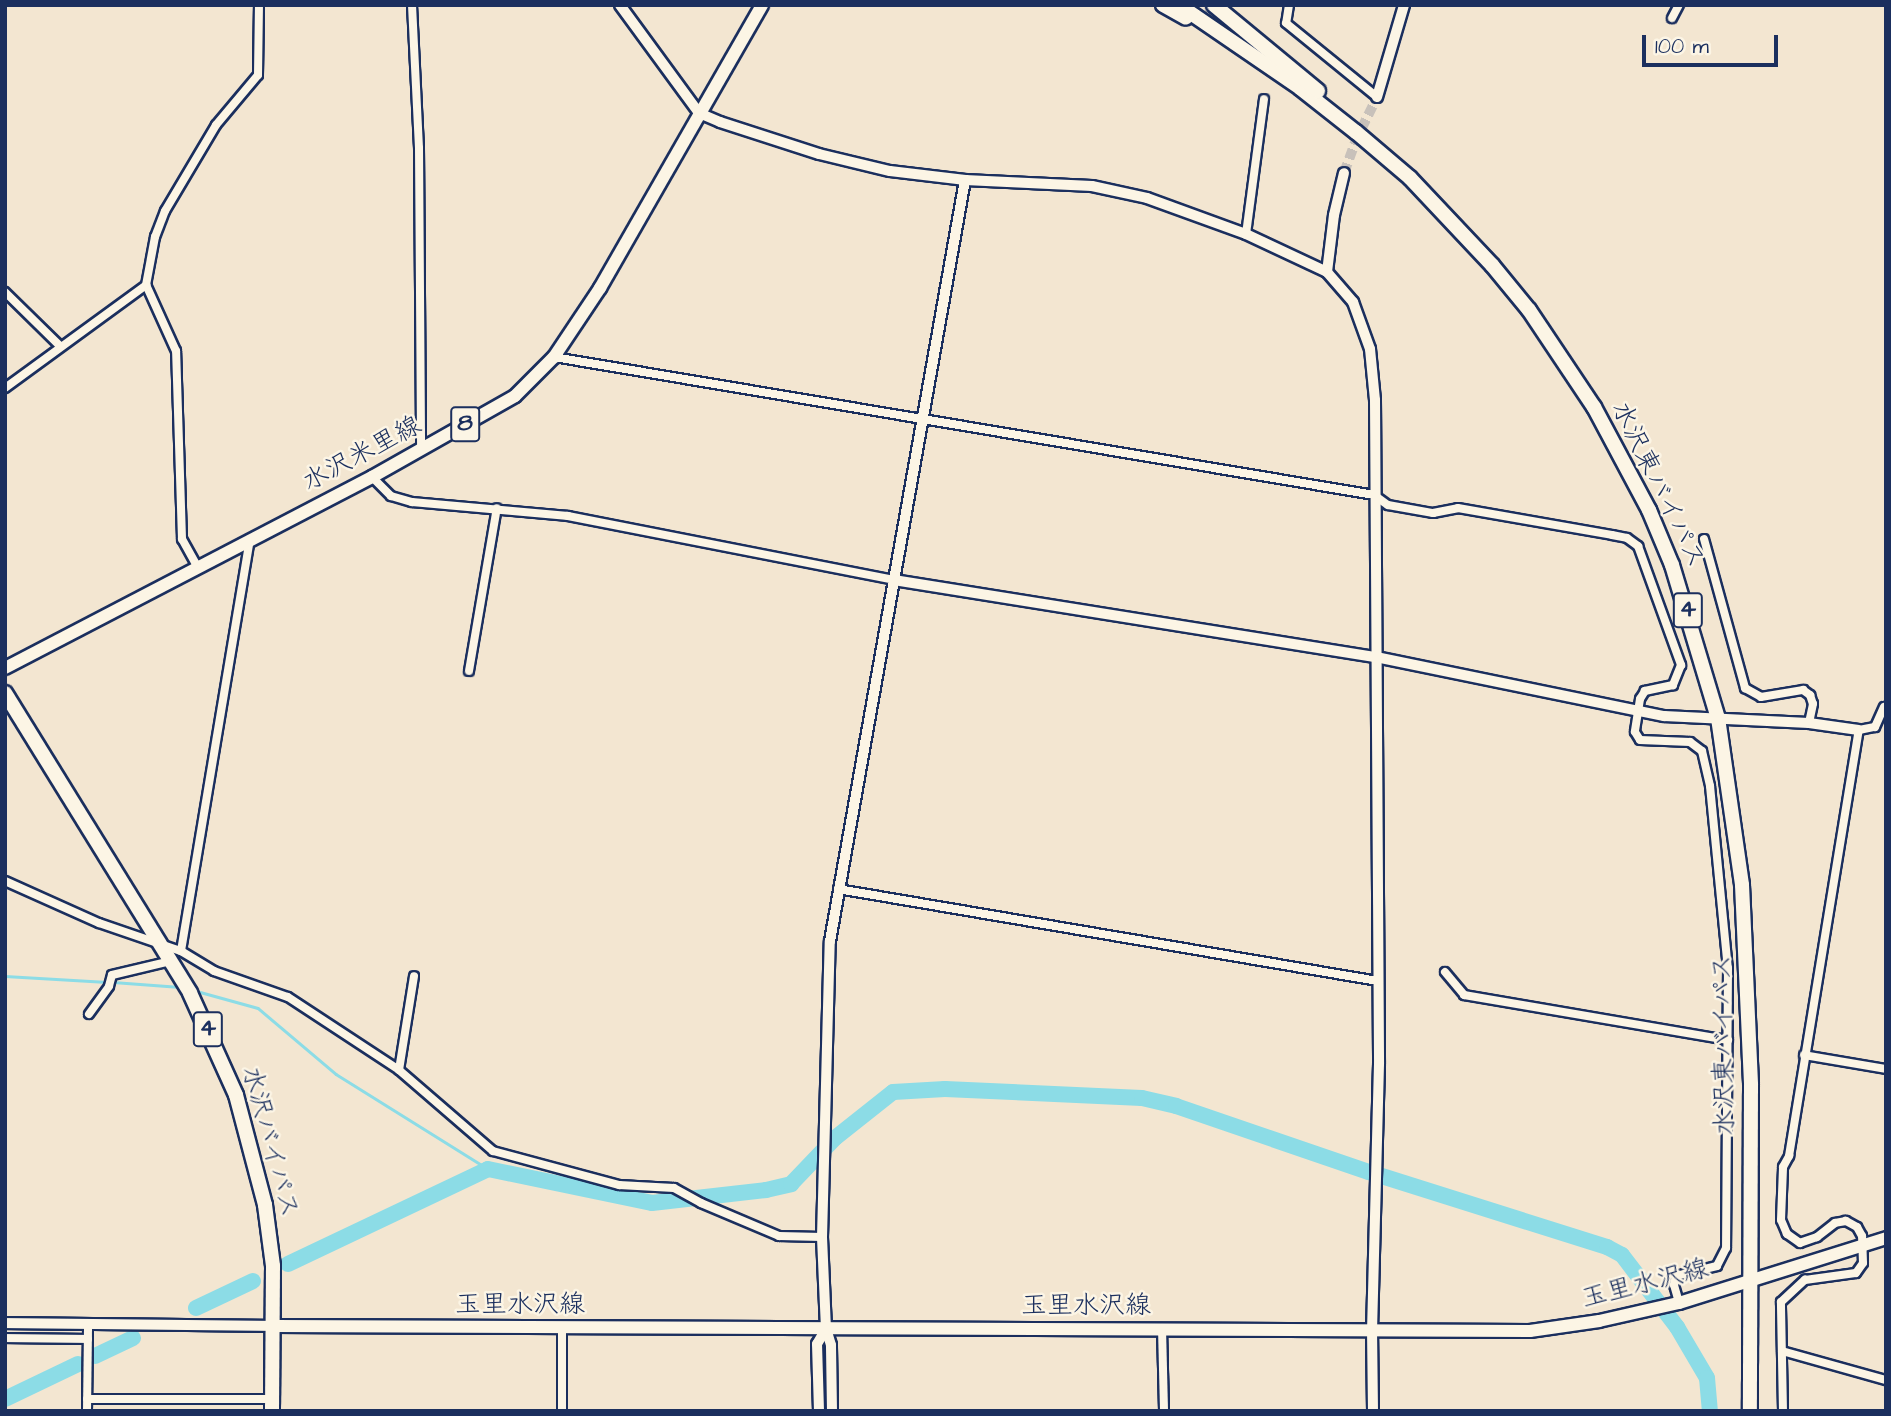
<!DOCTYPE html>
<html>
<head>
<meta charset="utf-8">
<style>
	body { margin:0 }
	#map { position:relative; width:1891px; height:1416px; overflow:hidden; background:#f3e6d1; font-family:"Architects Daughter","Klee One",sans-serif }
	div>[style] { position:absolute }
	.stream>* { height:2.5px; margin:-1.25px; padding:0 1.25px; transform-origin:1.25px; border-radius:1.25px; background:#8cdce6 }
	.river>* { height:16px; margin:-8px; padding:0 8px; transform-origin:8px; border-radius:8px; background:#8cdce6 }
	.tertiary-tunnel>* { height:10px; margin-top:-5px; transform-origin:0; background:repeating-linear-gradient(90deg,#c8c1ba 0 10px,transparent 0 15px) }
	.roads { filter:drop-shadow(2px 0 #1b2f5e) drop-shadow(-2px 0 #1b2f5e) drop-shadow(0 2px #1b2f5e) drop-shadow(0 -2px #1b2f5e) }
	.minor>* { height:8px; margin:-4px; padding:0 4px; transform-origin:4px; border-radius:4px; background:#fcf5e5 }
	.tertiary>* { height:10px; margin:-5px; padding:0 5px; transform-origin:5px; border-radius:5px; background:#fcf5e5 }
	.secondary>* { height:12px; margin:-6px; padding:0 6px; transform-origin:6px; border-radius:6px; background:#fcf5e5 }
	.primary>* { height:12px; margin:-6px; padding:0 6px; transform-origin:6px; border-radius:6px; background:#fcf5e5 }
	.trunk>* { height:14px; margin:-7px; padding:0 7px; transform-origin:7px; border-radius:7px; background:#fcf5e5 }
	span { translate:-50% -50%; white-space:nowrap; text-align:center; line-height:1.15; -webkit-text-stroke:5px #fcf5e5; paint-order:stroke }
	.shield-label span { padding:2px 5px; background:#fcf5e5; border:2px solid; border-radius:5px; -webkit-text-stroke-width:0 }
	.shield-label { font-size:24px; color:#1b2f5e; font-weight:700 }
	.street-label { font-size:26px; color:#1b2f5e }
	.frame { position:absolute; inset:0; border:7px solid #1b2f5e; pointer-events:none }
	.scale { position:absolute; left:1642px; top:35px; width:136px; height:32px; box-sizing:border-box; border:4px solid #1b2f5e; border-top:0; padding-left:9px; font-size:21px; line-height:24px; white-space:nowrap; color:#1b2f5e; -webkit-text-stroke:5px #fcf5e5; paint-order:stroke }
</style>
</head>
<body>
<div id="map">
	<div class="stream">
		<i style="left:5px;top:976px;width:102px;rotate:3.4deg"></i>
		<i style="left:113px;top:982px;width:67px;rotate:4.3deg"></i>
		<i style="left:193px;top:990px;width:67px;rotate:15.5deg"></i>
		<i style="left:258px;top:1008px;width:102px;rotate:40.2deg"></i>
		<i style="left:336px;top:1074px;width:179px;rotate:32deg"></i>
	</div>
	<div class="river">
		<i style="left:288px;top:1264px;width:221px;rotate:-25.4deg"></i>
		<i style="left:488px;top:1169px;width:167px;rotate:11.7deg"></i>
		<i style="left:652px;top:1203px;width:115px;rotate:-6.5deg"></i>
		<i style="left:766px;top:1190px;width:26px;rotate:-13deg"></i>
		<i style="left:791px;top:1184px;width:64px;rotate:-46.3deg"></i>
		<i style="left:835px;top:1138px;width:74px;rotate:-38.4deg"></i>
		<i style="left:893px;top:1092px;width:52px;rotate:-3.3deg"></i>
		<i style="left:945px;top:1089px;width:197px;rotate:2.6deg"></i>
		<i style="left:1142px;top:1098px;width:35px;rotate:13deg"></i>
		<i style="left:1176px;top:1106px;width:204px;rotate:18.9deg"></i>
		<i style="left:1369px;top:1172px;width:250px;rotate:17.5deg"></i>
		<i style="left:1607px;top:1247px;width:17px;rotate:28deg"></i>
		<i style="left:1622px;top:1255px;width:91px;rotate:52.6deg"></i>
		<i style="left:1677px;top:1327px;width:59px;rotate:59.5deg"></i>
		<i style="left:1707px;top:1378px;width:33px;rotate:85deg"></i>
		<i style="left:196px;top:1308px;width:63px;rotate:-25.3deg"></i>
		<i style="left:95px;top:1356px;width:42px;rotate:-25.3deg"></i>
		<i style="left:5px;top:1399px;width:81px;rotate:-25.6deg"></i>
	</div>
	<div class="tertiary-tunnel">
		<i style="left:1344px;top:173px;width:33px;rotate:-70deg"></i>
		<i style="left:1355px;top:142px;width:50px;rotate:-63.9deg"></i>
	</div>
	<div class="roads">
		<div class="minor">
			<i style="left:412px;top:5px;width:143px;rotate:87.2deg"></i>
			<i style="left:419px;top:148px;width:301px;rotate:89.6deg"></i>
			<i style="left:1289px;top:5px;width:18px;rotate:99deg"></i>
			<i style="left:1286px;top:23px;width:117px;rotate:39.1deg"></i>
			<i style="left:1672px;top:18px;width:15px;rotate:-62deg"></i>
			<i style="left:1246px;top:234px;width:136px;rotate:-82.4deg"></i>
			<i style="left:5px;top:292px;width:77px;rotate:44.5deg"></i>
			<i style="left:554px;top:357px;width:832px;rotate:9.55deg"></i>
			<i style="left:1374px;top:495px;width:17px;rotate:36deg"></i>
			<i style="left:1388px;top:505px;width:46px;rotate:10.1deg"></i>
			<i style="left:1433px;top:513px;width:25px;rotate:-11deg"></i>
			<i style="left:1458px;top:508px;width:156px;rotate:9.9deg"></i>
			<i style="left:1612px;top:535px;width:15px;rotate:11deg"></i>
			<i style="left:1627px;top:538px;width:14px;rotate:36deg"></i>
			<i style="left:1638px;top:546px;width:127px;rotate:70.1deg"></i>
			<i style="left:1681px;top:665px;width:22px;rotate:112deg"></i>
			<i style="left:1673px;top:685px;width:29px;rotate:168deg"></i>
			<i style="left:1645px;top:691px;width:9px;rotate:122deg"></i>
			<i style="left:1640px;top:699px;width:33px;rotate:99deg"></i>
			<i style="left:1635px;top:732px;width:9px;rotate:58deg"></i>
			<i style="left:1640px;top:740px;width:50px;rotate:2.3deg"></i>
			<i style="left:1690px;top:742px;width:15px;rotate:37deg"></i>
			<i style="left:1702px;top:751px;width:36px;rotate:77deg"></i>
			<i style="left:1710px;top:786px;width:183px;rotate:84.4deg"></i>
			<i style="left:1728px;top:968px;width:280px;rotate:90.4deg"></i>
			<i style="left:1726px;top:1248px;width:20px;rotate:117deg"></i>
			<i style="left:1717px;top:1266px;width:42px;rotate:166.3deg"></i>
			<i style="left:1676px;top:1276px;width:9px;rotate:103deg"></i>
			<i style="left:1674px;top:1285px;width:19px;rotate:74deg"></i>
			<i style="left:5px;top:388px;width:175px;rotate:-36.1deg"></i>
			<i style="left:372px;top:477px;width:27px;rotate:45deg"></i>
			<i style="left:391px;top:496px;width:22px;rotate:16deg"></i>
			<i style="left:412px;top:502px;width:157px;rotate:5.1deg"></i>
			<i style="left:568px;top:516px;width:332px;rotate:11.1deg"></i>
			<i style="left:1704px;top:539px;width:155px;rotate:74.6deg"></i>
			<i style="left:1745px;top:688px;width:18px;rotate:29deg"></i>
			<i style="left:1761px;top:697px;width:43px;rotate:-9.5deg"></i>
			<i style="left:1803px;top:690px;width:9px;rotate:36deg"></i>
			<i style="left:1810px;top:695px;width:9px;rotate:72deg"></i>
			<i style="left:1813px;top:704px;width:19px;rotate:102deg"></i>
			<i style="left:197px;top:566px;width:31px;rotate:-119deg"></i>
			<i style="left:182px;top:539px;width:188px;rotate:-91.8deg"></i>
			<i style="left:176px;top:351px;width:72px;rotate:-114.4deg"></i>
			<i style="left:146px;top:285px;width:49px;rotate:-79.4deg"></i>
			<i style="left:155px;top:237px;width:28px;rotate:-69deg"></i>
			<i style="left:165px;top:211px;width:100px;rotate:-59.3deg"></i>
			<i style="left:216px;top:125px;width:65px;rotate:-50deg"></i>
			<i style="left:258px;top:75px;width:70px;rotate:-89.2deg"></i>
			<i style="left:469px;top:671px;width:165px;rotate:-80.3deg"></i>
			<i style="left:5px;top:881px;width:103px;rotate:24.1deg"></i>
			<i style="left:99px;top:923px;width:87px;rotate:18.9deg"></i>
			<i style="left:181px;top:951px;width:39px;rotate:31deg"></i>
			<i style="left:214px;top:971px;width:78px;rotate:19.4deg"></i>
			<i style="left:288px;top:997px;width:133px;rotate:33.3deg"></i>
			<i style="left:399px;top:1070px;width:124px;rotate:40.8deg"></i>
			<i style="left:493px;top:1151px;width:131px;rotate:15.1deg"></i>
			<i style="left:619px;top:1185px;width:55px;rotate:3.1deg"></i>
			<i style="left:674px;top:1188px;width:31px;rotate:29deg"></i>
			<i style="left:701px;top:1203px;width:85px;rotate:22.9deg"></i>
			<i style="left:779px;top:1236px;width:43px;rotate:1.3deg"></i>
			<i style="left:838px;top:889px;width:548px;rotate:9.67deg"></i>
			<i style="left:181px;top:951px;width:417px;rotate:-80.5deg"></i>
			<i style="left:1445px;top:972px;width:30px;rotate:50deg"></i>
			<i style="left:1464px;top:995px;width:268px;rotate:9.7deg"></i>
			<i style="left:89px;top:1014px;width:34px;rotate:-54deg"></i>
			<i style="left:109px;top:986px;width:11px;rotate:-75deg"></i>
			<i style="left:112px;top:975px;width:61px;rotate:-13.3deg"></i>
			<i style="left:1804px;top:1055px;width:83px;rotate:9.7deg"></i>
			<i style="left:399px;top:1070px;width:95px;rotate:-80.9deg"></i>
			<i style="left:562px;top:1328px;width:83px;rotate:90deg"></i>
			<i style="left:1162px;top:1328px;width:83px;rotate:88.6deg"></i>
			<i style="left:5px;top:1338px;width:83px;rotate:0.7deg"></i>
			<i style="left:1782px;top:1351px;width:108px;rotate:15.6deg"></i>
			<i style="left:87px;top:1399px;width:185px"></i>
			<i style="left:87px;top:1411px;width:87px;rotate:-89.3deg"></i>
			<i style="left:1783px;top:1411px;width:109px;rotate:-91.1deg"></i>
			<i style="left:1781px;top:1302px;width:33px;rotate:-43deg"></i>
			<i style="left:1805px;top:1280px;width:51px;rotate:-7.8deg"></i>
			<i style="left:1856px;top:1273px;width:12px;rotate:-55deg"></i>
			<i style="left:1863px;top:1263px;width:27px;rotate:-92deg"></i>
			<i style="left:1862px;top:1236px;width:10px;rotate:-119deg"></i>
			<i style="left:1857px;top:1227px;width:13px;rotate:-151deg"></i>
			<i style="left:1846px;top:1221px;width:11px;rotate:170deg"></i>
			<i style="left:1835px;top:1223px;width:23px;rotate:142deg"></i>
			<i style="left:1817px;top:1237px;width:18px;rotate:161deg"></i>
			<i style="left:1800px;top:1243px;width:16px;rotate:-145deg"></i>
			<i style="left:1787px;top:1234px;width:15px;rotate:-113deg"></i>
			<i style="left:1781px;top:1220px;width:53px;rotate:-87.8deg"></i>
			<i style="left:1783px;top:1167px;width:13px;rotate:-61deg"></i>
			<i style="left:1789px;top:1156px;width:432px;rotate:-80.7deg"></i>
			<i style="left:1859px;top:730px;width:16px;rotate:-11deg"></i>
			<i style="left:1875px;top:727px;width:22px;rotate:-66deg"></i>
		</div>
		<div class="tertiary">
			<i style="left:620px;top:5px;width:134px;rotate:53.8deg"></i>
			<i style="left:699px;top:113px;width:23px;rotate:23deg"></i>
			<i style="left:720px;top:122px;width:104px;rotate:17.9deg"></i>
			<i style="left:819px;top:154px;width:73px;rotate:13.5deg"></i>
			<i style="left:890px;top:171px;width:76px;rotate:6.8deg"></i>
			<i style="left:965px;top:180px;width:127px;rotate:2.7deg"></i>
			<i style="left:1092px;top:186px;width:56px;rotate:12.3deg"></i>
			<i style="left:1147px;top:198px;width:105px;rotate:20deg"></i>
			<i style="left:1246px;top:234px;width:89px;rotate:25.1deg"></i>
			<i style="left:1327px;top:272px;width:40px;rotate:49deg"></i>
			<i style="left:1353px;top:302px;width:50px;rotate:70.1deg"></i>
			<i style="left:1370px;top:349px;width:51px;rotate:84.4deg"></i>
			<i style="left:1375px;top:400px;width:664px;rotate:89.65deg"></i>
			<i style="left:1379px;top:1064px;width:265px;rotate:91.5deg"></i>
			<i style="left:1372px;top:1329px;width:82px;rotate:89.3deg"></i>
			<i style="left:1377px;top:97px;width:96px;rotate:-73.6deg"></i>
			<i style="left:1327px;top:272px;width:57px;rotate:-83deg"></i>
			<i style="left:1334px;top:215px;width:43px;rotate:-76.6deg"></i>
			<i style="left:894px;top:580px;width:488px;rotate:9.1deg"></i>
			<i style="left:1376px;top:657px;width:294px;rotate:11.6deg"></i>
			<i style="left:1664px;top:716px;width:145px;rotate:2.8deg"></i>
			<i style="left:1809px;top:723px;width:50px;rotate:8deg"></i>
			<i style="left:5px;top:1323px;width:270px;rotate:0.6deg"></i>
			<i style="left:819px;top:1411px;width:67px;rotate:-91.7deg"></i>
			<i style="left:817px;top:1344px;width:17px;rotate:-59deg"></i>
			<i style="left:832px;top:1411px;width:66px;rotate:-90.9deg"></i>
			<i style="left:831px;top:1345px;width:17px;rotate:-107deg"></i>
			<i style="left:826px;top:1329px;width:92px;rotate:-92.5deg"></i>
			<i style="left:822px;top:1237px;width:296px;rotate:-88.5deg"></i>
			<i style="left:830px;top:941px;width:773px;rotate:-79.94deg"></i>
		</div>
		<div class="secondary">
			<i style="left:275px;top:1326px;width:1255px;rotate:0.23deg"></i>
			<i style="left:1530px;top:1331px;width:70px;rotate:-8.2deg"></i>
			<i style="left:1599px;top:1321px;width:82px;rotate:-12.7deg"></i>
			<i style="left:1679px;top:1303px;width:217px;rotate:-17.4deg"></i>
		</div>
		<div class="primary">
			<i style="left:5px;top:668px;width:414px;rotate:-27.5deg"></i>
			<i style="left:372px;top:477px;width:164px;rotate:-29.5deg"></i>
			<i style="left:515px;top:396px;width:55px;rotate:-45deg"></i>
			<i style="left:554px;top:357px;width:83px;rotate:-56.3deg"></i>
			<i style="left:600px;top:288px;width:326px;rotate:-60.2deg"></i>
		</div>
		<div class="trunk">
			<i style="left:1163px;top:5px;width:26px;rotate:29deg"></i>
			<i style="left:1179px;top:5px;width:147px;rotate:34.4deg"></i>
			<i style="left:1300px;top:88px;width:71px;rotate:38.2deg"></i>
			<i style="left:1356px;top:132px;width:71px;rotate:40.4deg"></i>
			<i style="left:1410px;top:178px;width:120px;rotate:46.7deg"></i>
			<i style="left:1492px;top:265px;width:58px;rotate:50.6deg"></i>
			<i style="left:1529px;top:310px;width:117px;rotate:56.2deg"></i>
			<i style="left:1594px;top:407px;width:117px;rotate:61.9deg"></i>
			<i style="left:1649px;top:510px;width:60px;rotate:67.3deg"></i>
			<i style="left:1672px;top:565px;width:160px;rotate:73.3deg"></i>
			<i style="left:1718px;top:718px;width:169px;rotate:81.8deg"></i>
			<i style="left:1742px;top:885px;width:200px;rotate:87.4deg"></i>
			<i style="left:1751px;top:1085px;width:326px;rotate:90.2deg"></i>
			<i style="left:1214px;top:5px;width:135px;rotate:39.6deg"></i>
			<i style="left:5px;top:693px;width:352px;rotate:58.3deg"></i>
			<i style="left:190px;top:993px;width:112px;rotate:65.7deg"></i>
			<i style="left:236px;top:1095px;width:114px;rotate:75.2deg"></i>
			<i style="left:265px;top:1205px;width:62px;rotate:82.5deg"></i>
			<i style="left:273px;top:1266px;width:145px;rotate:90.4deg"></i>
		</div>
	</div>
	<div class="shield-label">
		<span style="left:465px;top:424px">8</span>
		<span style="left:1688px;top:610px">4</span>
		<span style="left:208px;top:1029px">4</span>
	</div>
	<div class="street-label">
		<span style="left:362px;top:454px;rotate:-28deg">水沢米里線</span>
		<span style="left:1658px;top:485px;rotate:64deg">水沢東バイパス</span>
		<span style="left:1724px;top:1045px;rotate:-91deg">水沢東バイパス</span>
		<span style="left:270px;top:1142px;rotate:75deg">水沢バイパス</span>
		<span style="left:1645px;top:1284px;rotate:-14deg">玉里水沢線</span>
		<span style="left:520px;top:1305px">玉里水沢線</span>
		<span style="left:1086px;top:1306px">玉里水沢線</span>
	</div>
	<div class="frame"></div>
	<div class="scale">100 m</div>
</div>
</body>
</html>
